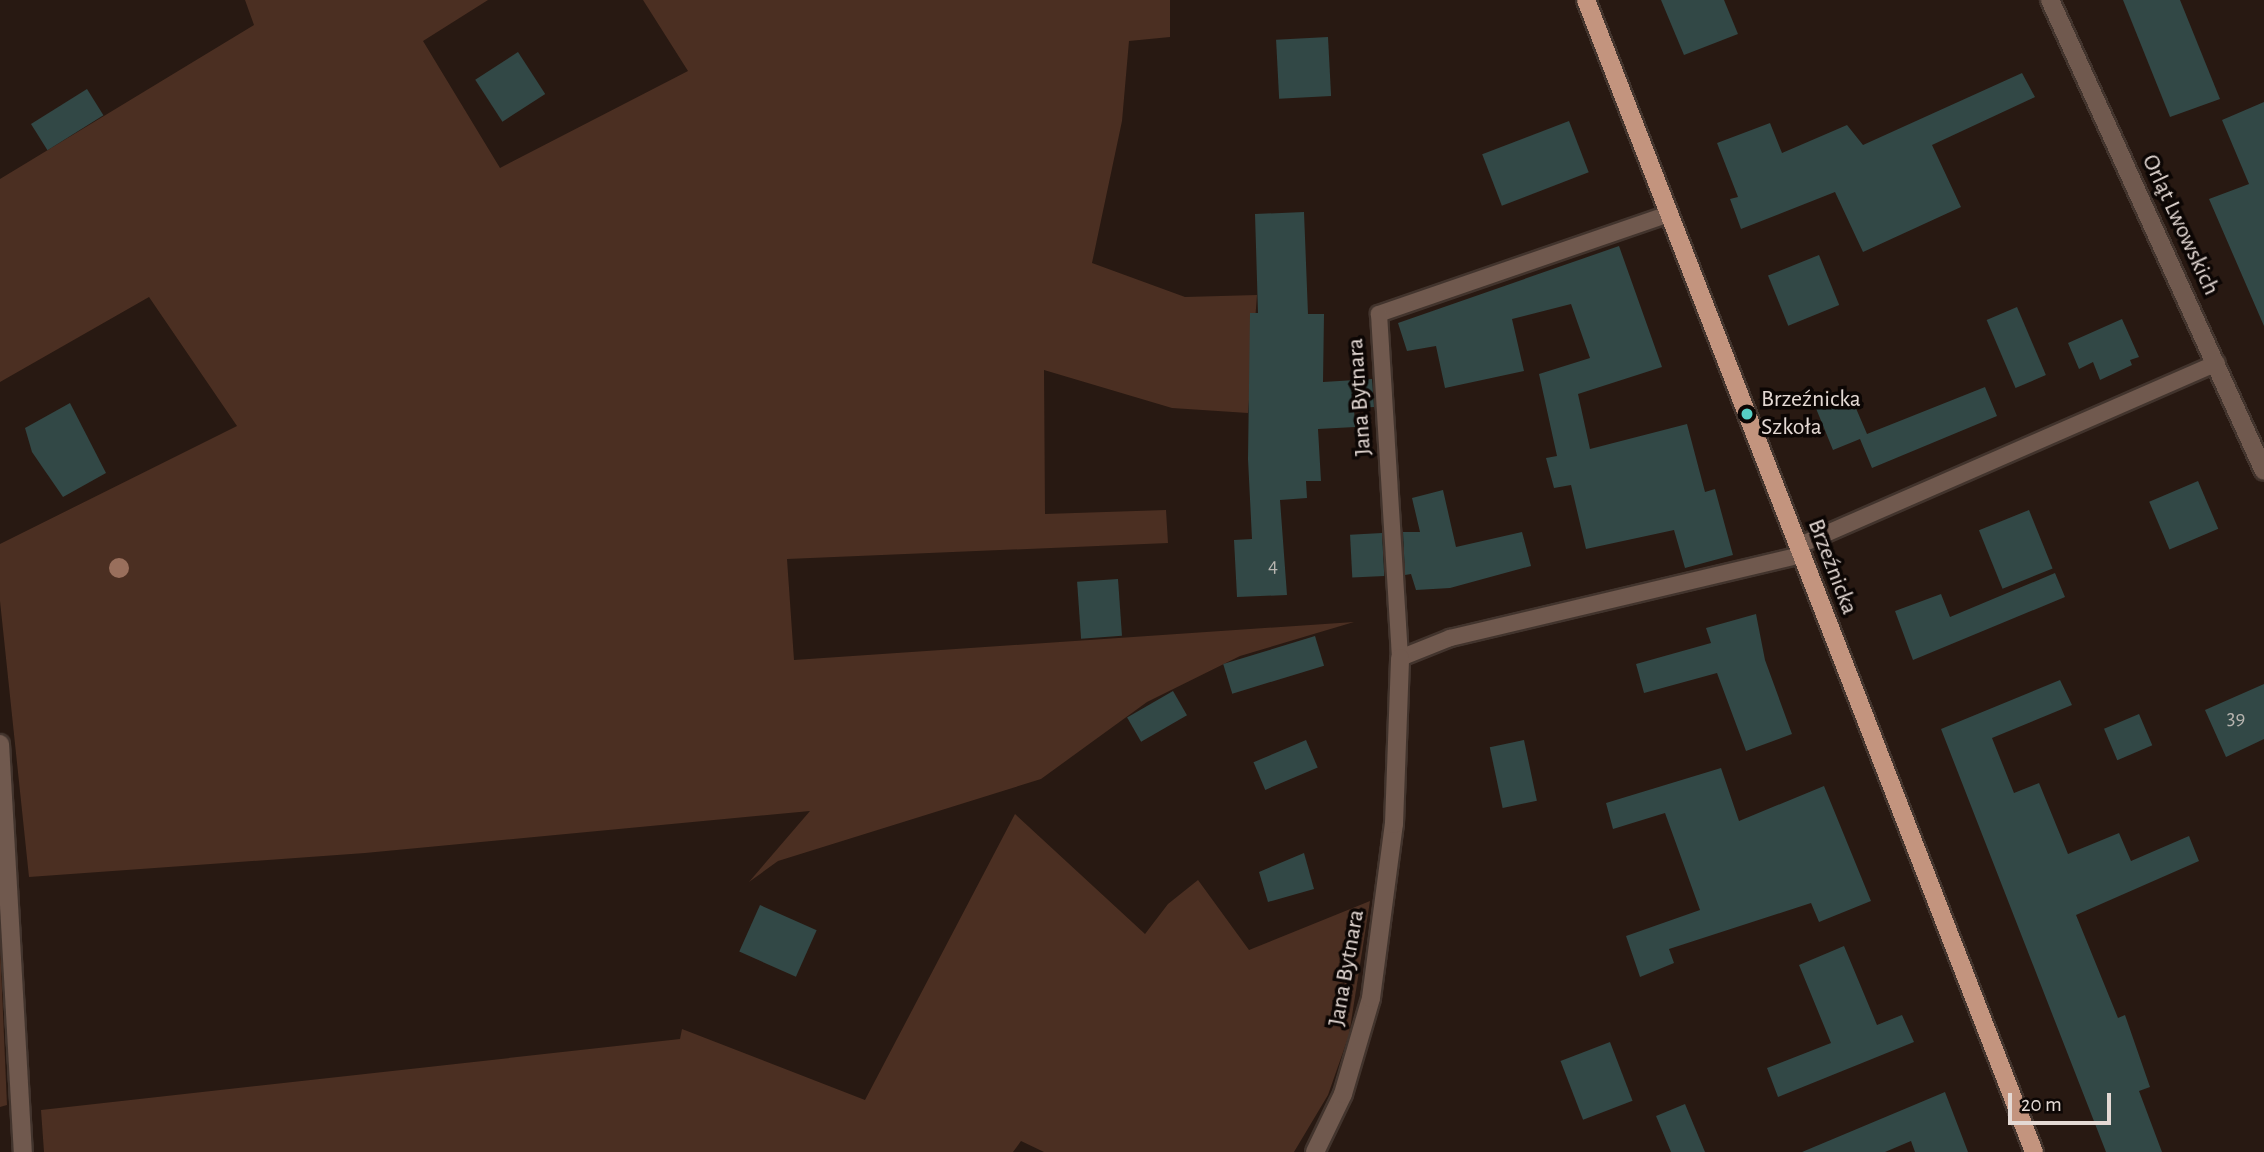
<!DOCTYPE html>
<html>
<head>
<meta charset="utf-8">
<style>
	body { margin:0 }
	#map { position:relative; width:2264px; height:1152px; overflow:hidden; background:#281912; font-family:"Alegreya Sans",sans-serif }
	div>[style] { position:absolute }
	.green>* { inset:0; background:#4b2f22 }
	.building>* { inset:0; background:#324846; transform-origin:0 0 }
	.roads { filter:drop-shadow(2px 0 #42342d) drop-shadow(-2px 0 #42342d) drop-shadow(0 2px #42342d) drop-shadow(0 -2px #42342d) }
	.service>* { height:16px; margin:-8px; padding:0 8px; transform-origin:8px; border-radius:8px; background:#70594e }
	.minor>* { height:18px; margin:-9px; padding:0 9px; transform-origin:9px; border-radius:9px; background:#70594e }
	.primary>* { height:18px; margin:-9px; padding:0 9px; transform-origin:9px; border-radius:9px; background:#c3947e }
	.trees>* { width:20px; height:20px; margin:-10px; border-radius:50%; background:#996f5c }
	.dots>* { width:19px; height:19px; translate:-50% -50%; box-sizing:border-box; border:4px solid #0c0604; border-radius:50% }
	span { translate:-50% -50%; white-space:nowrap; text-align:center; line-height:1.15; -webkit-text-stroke:7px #0c0604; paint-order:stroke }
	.number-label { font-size:21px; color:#b8b5b0 }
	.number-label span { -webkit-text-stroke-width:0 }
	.street-label { font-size:24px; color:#e4d9d4 }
	.poi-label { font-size:24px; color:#e4d9d4 }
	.left { translate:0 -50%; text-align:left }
	.scale { position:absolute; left:2008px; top:1093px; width:103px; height:32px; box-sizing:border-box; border:4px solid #e4d9d4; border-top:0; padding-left:9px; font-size:21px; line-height:24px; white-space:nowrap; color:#e4d9d4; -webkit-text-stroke:5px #0c0604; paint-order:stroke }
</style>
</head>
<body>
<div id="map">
	<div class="green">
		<i style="clip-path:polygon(245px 0,488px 0,423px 41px,500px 168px,688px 71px,643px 0,1170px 0,1170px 37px,1129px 41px,1122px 121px,1092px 263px,1185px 297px,1257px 295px,1248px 413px,1172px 408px,1044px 370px,1045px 514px,1166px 510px,1168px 543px,787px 559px,794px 660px,1354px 622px,1240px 656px,1147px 702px,1041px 779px,778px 861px,749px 882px,810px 811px,365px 853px,29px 877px,0 601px,0 544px,237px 426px,149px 297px,0 382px,0 179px,254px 25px)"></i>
		<i style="clip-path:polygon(1015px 814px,1145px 934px,1168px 904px,1198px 880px,1249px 950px,1370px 901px,1349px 1035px,1328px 1095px,1294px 1152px,1044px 1152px,1021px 1141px,1013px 1152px,44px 1152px,41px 1110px,680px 1039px,682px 1029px,865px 1100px)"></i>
		<i style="clip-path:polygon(0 944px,7px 1105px,0 1107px)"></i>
	</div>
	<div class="building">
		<i style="clip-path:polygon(1661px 0,1724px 0,1738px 34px,1684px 55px)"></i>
		<i style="clip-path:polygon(2123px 0,2180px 0,2220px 99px,2170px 117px)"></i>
		<i style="left:1328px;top:37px;width:59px;height:52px;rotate:87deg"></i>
		<i style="left:518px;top:52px;width:50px;height:51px;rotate:57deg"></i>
		<i style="clip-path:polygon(2022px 73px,2035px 97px,1932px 145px,1961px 207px,1863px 252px,1835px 192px,1741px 229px,1730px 199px,1738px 197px,1717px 143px,1770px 123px,1782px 153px,1847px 125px,1863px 145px)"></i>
		<i style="left:87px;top:89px;width:31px;height:66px;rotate:58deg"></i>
		<i style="clip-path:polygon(2264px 102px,2264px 326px,2209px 199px,2249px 184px,2222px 120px)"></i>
		<i style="left:1569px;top:121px;width:55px;height:93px;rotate:69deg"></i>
		<i style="clip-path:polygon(1304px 212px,1308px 314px,1324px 314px,1323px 382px,1372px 379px,1374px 407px,1354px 408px,1355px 427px,1318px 429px,1321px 481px,1306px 481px,1307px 498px,1280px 500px,1287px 595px,1237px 597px,1234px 540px,1252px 539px,1248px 459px,1250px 313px,1258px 313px,1255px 214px)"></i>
		<i style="clip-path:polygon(1619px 246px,1662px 367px,1578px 394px,1590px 449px,1687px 424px,1705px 492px,1715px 489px,1733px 555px,1685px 568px,1674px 530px,1586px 549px,1571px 485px,1554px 488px,1546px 458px,1557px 456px,1539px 374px,1590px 358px,1571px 304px,1512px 319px,1524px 371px,1445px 388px,1436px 346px,1407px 351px,1398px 323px)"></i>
		<i style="left:1819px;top:255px;width:54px;height:55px;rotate:68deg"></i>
		<i style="left:2017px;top:307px;width:74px;height:33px;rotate:67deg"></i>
		<i style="clip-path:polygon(2122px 319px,2139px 357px,2130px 360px,2132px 365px,2100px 380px,2093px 362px,2079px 369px,2068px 343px)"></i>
		<i style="clip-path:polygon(1985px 387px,1997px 416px,1872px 468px,1860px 439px,1833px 450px,1815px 406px,1849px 392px,1867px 434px)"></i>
		<i style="clip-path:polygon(70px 403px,106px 473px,63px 497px,32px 452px,25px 428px)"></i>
		<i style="left:2198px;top:481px;width:52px;height:53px;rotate:67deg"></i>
		<i style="clip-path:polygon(1443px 490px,1456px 547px,1522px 532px,1531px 566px,1450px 588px,1416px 590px,1411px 574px,1405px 575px,1403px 532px,1420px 532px,1412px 498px)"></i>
		<i style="left:2029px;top:510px;width:63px;height:54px;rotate:68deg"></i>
		<i style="left:1382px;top:533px;width:43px;height:32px;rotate:87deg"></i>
		<i style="clip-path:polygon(2055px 573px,2065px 597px,1913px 660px,1895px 611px,1941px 594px,1950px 617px)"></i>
		<i style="left:1118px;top:579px;width:57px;height:41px;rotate:86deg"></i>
		<i style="clip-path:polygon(1756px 614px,1765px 660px,1792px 734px,1746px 751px,1717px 673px,1644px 693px,1636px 664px,1711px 643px,1706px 628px)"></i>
		<i style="left:1315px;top:636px;width:31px;height:96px;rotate:73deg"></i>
		<i style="clip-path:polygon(2060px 680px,2072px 705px,1992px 738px,2014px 793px,2039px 783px,2068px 854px,2119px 833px,2131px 861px,2189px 836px,2199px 861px,2076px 915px,2118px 1018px,2125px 1015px,2150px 1087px,2139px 1091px,2162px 1152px,2106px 1152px,1941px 729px)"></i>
		<i style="clip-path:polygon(2264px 684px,2264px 739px,2226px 757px,2205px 710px)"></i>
		<i style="left:1173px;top:691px;width:28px;height:53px;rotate:60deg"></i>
		<i style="left:2139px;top:714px;width:34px;height:38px;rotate:67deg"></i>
		<i style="left:1306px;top:740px;width:30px;height:57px;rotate:67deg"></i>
		<i style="left:1524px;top:740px;width:62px;height:35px;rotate:78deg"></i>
		<i style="clip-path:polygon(1721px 768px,1739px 821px,1824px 786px,1871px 901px,1819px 922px,1811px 903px,1669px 949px,1674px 963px,1640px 977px,1626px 936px,1700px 910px,1665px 813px,1613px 829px,1606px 803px)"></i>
		<i style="clip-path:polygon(1304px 853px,1314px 889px,1268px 902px,1259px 872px)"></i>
		<i style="left:760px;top:905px;width:62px;height:51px;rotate:24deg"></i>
		<i style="clip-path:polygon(1844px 946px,1877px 1025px,1902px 1015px,1914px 1042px,1778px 1097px,1767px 1068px,1831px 1043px,1799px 965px)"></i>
		<i style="left:1610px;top:1042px;width:63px;height:53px;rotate:69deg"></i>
		<i style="clip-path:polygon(1945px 1092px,1968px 1152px,1915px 1152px,1911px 1141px,1885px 1152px,1802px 1152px)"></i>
		<i style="clip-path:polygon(1685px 1104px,1705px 1152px,1671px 1152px,1656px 1116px)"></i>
	</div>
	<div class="roads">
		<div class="service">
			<i style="left:1669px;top:214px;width:307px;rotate:161deg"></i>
			<i style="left:1379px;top:314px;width:345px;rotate:86.5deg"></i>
			<i style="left:1400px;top:658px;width:54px;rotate:-21.8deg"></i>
			<i style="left:1450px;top:638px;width:361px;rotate:-13.3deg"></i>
			<i style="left:1798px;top:546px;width:457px;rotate:-23.6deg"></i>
		</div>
		<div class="minor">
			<i style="left:2050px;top:0;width:517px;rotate:65.57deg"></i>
			<i style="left:0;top:744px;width:409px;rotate:86.8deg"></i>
			<i style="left:1315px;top:1152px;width:64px;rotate:-64.2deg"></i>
			<i style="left:1343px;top:1094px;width:100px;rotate:-73.7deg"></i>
			<i style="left:1371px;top:998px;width:176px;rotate:-82.5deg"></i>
			<i style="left:1394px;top:824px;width:166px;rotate:-87.9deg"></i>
		</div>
		<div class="primary">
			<i style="left:1586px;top:0;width:1236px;rotate:68.75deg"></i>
		</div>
	</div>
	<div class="trees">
		<i style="left:119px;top:568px"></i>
	</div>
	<div class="dots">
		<i style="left:1747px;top:414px;background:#56cec4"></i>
	</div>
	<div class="number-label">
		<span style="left:1273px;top:566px">4</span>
		<span style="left:2236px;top:718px">39</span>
	</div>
	<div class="street-label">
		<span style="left:2180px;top:225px;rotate:65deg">Orląt Lwowskich</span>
		<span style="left:1360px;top:397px;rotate:-94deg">Jana Bytnara</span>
		<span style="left:1832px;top:567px;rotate:69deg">Brzeźnicka</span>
		<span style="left:1347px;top:968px;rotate:-80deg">Jana Bytnara</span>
	</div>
	<div class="poi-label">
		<span class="left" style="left:1761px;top:414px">Brzeźnicka<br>Szkoła</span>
	</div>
	<div class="scale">20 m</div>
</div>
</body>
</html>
